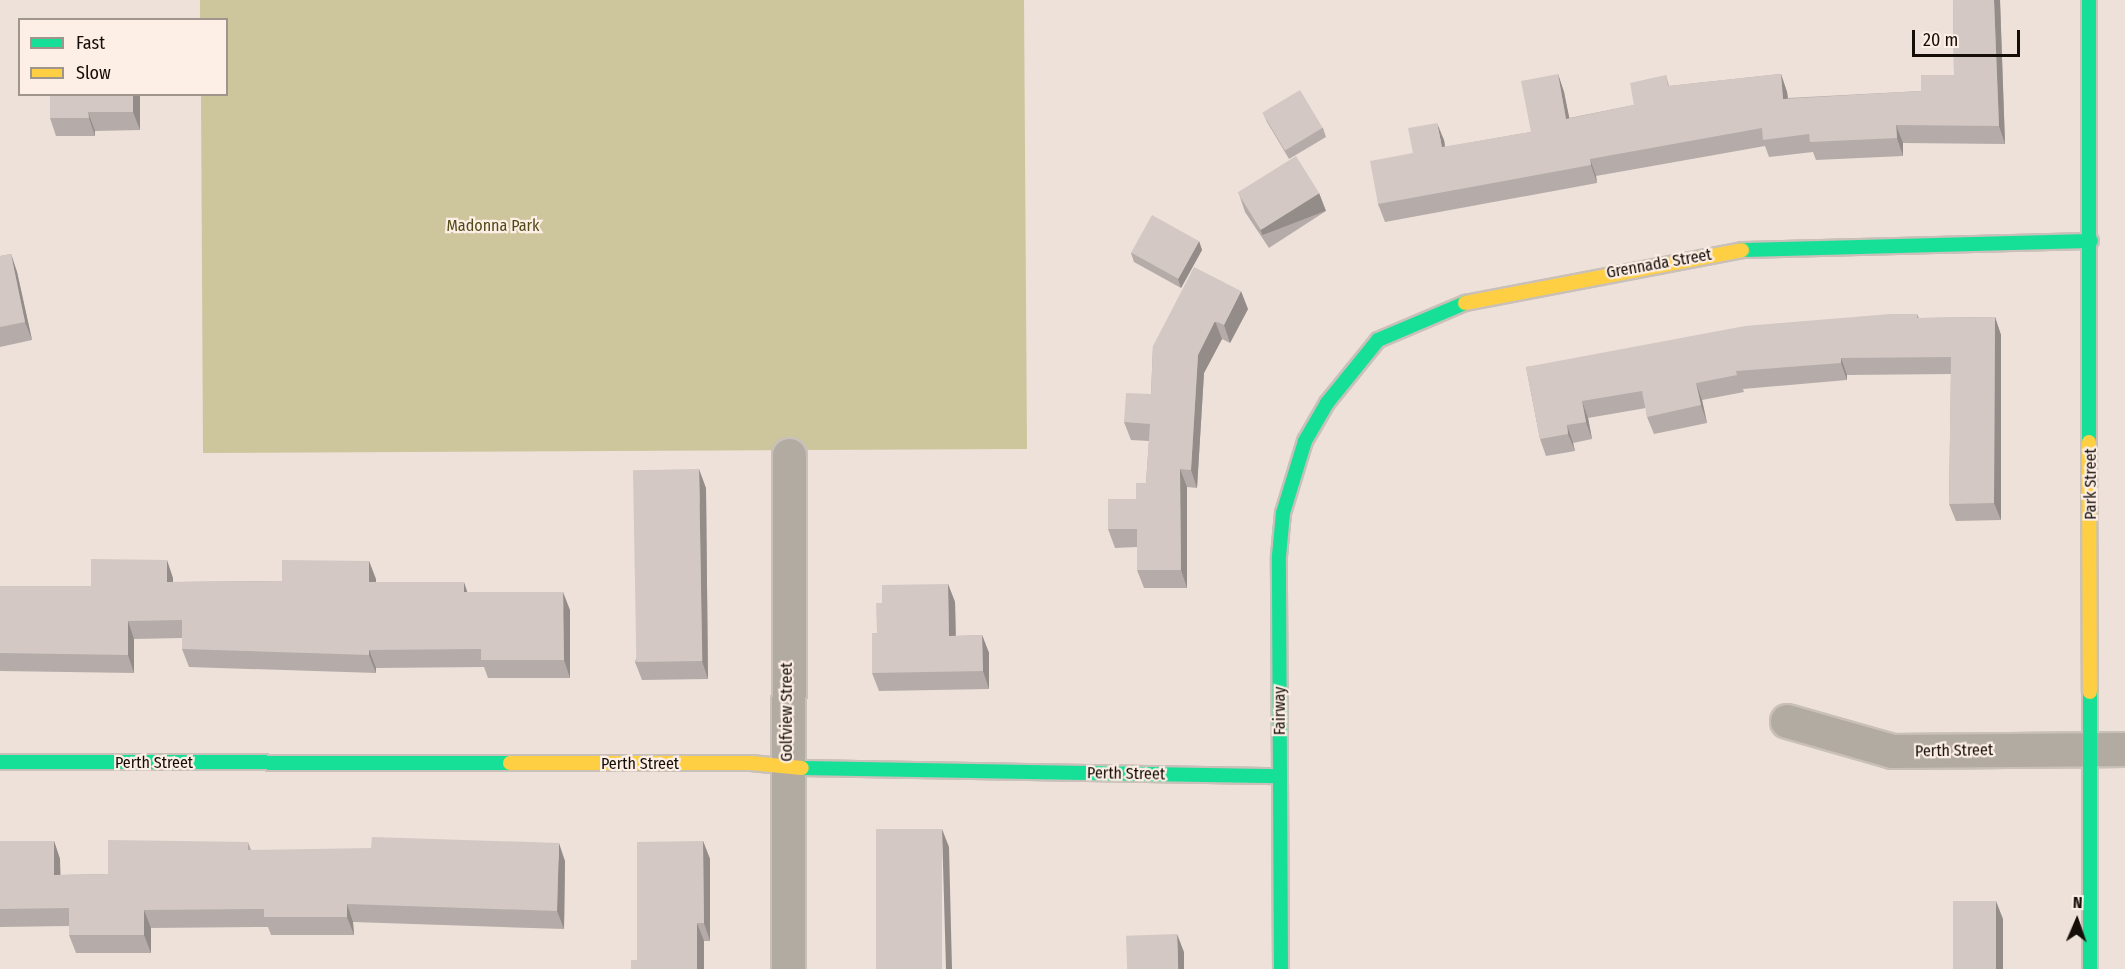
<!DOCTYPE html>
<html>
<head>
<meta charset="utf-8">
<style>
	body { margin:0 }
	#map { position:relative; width:2125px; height:969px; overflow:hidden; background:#eee1d9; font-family:"Fira Sans Condensed",sans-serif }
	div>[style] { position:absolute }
	.forest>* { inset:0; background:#cdc59c }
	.roads { filter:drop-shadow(2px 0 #c9c0b9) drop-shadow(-2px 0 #c9c0b9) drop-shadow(0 2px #c9c0b9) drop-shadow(0 -2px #c9c0b9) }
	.street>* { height:33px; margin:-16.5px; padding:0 16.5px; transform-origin:16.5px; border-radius:16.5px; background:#b2aba2 }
	.fast>* { height:14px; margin:-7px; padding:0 7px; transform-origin:7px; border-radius:7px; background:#16e098 }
	.slow>* { height:14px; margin:-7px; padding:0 7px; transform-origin:7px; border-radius:7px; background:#ffcf43 }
	.wall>* { inset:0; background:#b5aca9 }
	.shaded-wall>* { inset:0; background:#948c89; transform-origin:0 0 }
	.building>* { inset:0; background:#d3c8c4; transform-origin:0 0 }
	span { translate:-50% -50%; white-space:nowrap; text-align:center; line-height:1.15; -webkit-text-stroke:4.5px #fdefe6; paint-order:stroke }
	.park-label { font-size:16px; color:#4e4b17 }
	.street-label { font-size:16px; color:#140d08 }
	.legend { position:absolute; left:18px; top:18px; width:210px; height:78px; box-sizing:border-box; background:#fdefe6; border:2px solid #a0958d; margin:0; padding:8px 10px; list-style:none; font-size:18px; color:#140d08 }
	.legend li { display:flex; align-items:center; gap:12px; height:30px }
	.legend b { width:30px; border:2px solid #a0958d }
	.north { position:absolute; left:2047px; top:891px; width:60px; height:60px; -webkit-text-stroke:4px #fdefe6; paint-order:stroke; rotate:2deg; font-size:16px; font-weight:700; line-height:24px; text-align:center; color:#140d08 }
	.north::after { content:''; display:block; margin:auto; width:21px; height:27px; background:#140d08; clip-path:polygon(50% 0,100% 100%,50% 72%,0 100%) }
	.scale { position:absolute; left:1912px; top:30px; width:108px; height:27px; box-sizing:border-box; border:3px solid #140d08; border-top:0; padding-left:8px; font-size:18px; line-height:21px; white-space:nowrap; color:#140d08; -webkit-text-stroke:4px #fdefe6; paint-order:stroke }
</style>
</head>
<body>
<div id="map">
	<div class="forest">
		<i style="clip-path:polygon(200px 0,1024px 0,1027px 449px,203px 453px,201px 95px,226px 94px,226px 20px,200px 19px)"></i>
	</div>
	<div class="roads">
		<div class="street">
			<i style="left:1787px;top:721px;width:109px;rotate:15.9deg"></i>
			<i style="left:1892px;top:751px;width:233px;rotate:-0.5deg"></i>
			<i style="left:788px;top:969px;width:514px;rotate:-89.89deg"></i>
		</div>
		<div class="fast">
			<i style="left:2089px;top:0;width:442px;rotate:90deg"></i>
			<i style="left:1742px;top:250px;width:349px;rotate:-1.5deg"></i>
			<i style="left:2090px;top:692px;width:277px;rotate:90deg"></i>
			<i style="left:0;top:762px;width:510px;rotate:0.11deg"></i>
			<i style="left:802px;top:768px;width:478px;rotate:1deg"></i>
			<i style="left:1281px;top:969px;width:413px;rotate:-90.3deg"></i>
			<i style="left:1279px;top:556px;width:43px;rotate:-84.7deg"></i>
			<i style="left:1283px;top:513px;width:75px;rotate:-73deg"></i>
			<i style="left:1305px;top:441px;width:44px;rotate:-59.9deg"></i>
			<i style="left:1327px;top:403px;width:81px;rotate:-51deg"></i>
			<i style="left:1378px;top:340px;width:95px;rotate:-23deg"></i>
		</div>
		<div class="slow">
			<i style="left:1465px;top:303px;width:282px;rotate:-10.8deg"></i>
			<i style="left:2089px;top:442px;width:250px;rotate:89.8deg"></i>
			<i style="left:510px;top:763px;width:241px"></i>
			<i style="left:751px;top:763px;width:51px;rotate:5.6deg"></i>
		</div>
	</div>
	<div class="wall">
		<i style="clip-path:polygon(1953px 0,2000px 0,2005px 144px,1903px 143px,1903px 156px,1816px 160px,1813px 152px,1769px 157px,1765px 146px,1596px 176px,1597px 183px,1385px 222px,1378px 204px,1413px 153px,1444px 140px,1445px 147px,1531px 132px,1558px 74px,1564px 92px,1569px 118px,1634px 105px,1666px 75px,1669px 86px,1781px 74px,1787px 92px,1788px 98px,1921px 91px,1954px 75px)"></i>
		<i style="clip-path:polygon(140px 94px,140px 130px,95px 131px,95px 136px,56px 136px,50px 118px)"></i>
		<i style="clip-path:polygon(1263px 113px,1323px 128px,1326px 137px,1289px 159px,1267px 122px)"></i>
		<i style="clip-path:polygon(1319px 193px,1326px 211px,1269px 248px,1245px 212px,1239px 194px)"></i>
		<i style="clip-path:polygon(1199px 241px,1202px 250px,1181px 288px,1134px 262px,1131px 253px)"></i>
		<i style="clip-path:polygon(11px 254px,17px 272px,32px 340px,0 347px,0 256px)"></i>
		<i style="clip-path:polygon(1248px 309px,1230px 343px,1222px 339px,1204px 373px,1197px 488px,1187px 487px,1187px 588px,1144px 588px,1137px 570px,1137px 547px,1115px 548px,1108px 529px,1136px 499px,1146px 483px,1149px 441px,1131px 440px,1124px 422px,1151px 394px,1153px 346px)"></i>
		<i style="clip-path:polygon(1917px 314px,1919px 318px,1995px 317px,2001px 335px,2001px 520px,1956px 521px,1949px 504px,1951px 374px,1847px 375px,1847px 380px,1743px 389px,1744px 392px,1702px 400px,1707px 423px,1654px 434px,1647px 417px,1646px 408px,1588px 418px,1592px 439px,1573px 443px,1575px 451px,1546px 456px,1540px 439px,1526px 367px)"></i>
		<i style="clip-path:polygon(706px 488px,708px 679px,642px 680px,635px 662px)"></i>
		<i style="clip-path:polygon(369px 561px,376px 582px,468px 592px,570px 610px,570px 678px,488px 678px,484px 667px,376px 668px,376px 673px,189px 667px,182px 649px,182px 638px,134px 639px,134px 673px,0 671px,0 586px,91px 586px,173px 578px,173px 582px,282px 581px)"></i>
		<i style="clip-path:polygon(948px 584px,955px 602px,956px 636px,982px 635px,989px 653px,989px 689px,879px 691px,872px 673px,877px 633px,882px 603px)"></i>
		<i style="clip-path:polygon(0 841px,54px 841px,60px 859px,60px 875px,108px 874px,248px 842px,251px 850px,565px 861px,564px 929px,353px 922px,354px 935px,271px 935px,268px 927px,151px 928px,151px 953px,76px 953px,69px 935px,69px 926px,0 927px)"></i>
		<i style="clip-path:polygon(703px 841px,710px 859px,710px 941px,704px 941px,704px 969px,637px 960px)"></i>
	</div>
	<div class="shaded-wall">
		<i style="clip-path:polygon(1994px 0,2000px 0,2005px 144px,1999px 126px)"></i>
		<i style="clip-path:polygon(1558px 74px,1564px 92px,1573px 136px,1566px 119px)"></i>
		<i style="clip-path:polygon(1781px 74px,1787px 92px,1790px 116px,1783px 99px)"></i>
		<i style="clip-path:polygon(133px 94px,140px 94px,140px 130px,133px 112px)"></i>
		<i style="clip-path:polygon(88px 112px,95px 131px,95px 136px,89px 118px)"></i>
		<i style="clip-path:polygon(1437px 123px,1444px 140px,1448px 165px,1442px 147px)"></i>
		<i style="clip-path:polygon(1896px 125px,1903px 143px,1903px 156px,1897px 138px)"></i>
		<i style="clip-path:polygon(1590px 159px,1596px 176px,1597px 183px,1591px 165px)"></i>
		<i style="left:1319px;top:193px;width:19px;height:68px;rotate:69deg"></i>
		<i style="clip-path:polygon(1199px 241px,1202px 250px,1181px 288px,1178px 279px)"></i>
		<i style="clip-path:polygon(11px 254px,17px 272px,32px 340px,25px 322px)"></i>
		<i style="clip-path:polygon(1241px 291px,1248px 309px,1230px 343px,1224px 325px)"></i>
		<i style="clip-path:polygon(1995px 317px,2001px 335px,2001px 520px,1994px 503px)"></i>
		<i style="clip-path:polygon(1215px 321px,1222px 339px,1204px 373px,1197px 488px,1191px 470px,1198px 355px)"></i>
		<i style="clip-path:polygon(1841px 358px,1847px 375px,1847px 380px,1841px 363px)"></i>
		<i style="clip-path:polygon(1696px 383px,1702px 400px,1707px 423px,1701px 405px)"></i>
		<i style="clip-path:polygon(1582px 401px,1588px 418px,1592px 439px,1586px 422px)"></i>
		<i style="clip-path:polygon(1567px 425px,1573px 443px,1575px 451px,1568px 434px)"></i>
		<i style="clip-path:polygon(699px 469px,706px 488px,708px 679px,702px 661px)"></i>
		<i style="clip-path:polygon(1180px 469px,1187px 487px,1187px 588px,1181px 570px)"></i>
		<i style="clip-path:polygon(167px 560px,173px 578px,173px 600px,167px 582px)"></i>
		<i style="clip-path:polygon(369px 561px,376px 579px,376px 600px,369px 582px)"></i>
		<i style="clip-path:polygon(464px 582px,470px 600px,464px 592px)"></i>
		<i style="clip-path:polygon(948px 584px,955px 602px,956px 654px,949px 636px)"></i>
		<i style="clip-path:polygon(563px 592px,570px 610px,570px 678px,564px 660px)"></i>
		<i style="clip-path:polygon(128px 621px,134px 639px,134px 673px,128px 655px)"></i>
		<i style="clip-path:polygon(982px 635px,989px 653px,989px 689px,983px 671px)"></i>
		<i style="clip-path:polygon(369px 650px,376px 668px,376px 673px,369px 655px)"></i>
		<i style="clip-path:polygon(942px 829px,949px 847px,952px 969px,946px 969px)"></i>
		<i style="clip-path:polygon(54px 841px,60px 859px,61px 893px,54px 875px)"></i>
		<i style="clip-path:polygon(703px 841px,710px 859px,710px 941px,704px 923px)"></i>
		<i style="clip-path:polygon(559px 843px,565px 861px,564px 929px,557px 911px)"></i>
		<i style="clip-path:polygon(1996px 901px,2003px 919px,2003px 969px,1996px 969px)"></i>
		<i style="clip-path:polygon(347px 904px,353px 922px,354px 935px,347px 917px)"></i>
		<i style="clip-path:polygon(144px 910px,151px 928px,151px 953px,144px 935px)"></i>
		<i style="clip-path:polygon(697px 923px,704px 941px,704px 969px,697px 969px)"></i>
		<i style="clip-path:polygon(1177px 934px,1184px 952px,1184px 969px,1178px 969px)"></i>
	</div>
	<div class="building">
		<i style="clip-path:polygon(1953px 0,1994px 0,1999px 126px,1896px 125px,1897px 138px,1810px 142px,1809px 134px,1763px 140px,1762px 128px,1590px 159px,1591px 165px,1378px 204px,1370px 161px,1413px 153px,1408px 128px,1437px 123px,1442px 147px,1531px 132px,1521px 81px,1558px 74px,1566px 119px,1634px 105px,1630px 83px,1666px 75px,1668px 86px,1781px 74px,1783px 99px,1921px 91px,1921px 75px,1954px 75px)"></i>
		<i style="left:1300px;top:90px;width:44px;height:44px;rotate:59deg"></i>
		<i style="clip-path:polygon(50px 94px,133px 94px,133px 112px,88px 112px,89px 118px,50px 118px)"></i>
		<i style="left:1296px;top:156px;width:44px;height:69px;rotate:58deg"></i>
		<i style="left:1152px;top:215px;width:54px;height:43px;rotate:29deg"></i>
		<i style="clip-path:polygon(11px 254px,25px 322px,0 327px,0 256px)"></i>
		<i style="clip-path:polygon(1194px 267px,1241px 291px,1224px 325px,1215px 321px,1198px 355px,1191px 470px,1180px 469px,1181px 570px,1137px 570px,1137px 529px,1108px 529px,1108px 499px,1136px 499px,1136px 483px,1146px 483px,1150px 424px,1124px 422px,1126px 393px,1151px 394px,1153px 346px)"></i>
		<i style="clip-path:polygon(1890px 314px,1917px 314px,1917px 318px,1995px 317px,1994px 503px,1949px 504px,1951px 357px,1841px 358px,1841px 363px,1736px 371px,1737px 375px,1696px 383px,1701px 405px,1647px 417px,1642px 391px,1582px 401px,1586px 422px,1567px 425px,1568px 434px,1540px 439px,1526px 367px,1745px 326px)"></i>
		<i style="left:699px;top:469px;width:192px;height:66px;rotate:89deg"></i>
		<i style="clip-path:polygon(91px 559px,167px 560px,167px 582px,282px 581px,282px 560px,369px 561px,369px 582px,464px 582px,464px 592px,563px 592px,564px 660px,481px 660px,481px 649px,369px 650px,369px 655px,182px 649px,182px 620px,128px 621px,128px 655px,0 653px,0 586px,91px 586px)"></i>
		<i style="clip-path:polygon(948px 584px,949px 636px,982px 635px,983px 671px,872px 673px,872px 633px,877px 633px,876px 603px,882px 603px,882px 585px)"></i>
		<i style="left:876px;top:829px;width:66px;height:140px"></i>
		<i style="clip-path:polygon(372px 837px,559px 843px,557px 911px,347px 904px,347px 917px,264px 917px,264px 909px,144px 910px,144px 935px,69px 935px,69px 908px,0 909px,0 841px,54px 841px,54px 875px,108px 874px,108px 840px,248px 842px,248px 850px,371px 848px)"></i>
		<i style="clip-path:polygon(703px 841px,704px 923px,697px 923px,697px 969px,631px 969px,631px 960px,637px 960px,637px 842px)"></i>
		<i style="left:1953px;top:901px;width:43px;height:68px"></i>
		<i style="left:1177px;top:934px;width:35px;height:51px;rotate:88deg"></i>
	</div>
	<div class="park-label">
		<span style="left:493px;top:226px">Madonna Park</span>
	</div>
	<div class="street-label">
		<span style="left:1659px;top:264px;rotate:-10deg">Grennada Street</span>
		<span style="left:2091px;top:484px;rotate:-90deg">Park Street</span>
		<span style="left:1280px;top:711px;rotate:-90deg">Fairway</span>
		<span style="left:787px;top:712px;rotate:-90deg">Golfview Street</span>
		<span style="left:1954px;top:751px;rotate:-1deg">Perth Street</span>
		<span style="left:154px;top:763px">Perth Street</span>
		<span style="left:640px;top:764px">Perth Street</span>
		<span style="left:1126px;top:774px;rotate:1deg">Perth Street</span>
	</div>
	<ul class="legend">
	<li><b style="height:8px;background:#16e098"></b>Fast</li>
	<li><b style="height:8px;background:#ffcf43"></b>Slow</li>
	</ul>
	<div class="north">N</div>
	<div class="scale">20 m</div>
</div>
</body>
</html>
